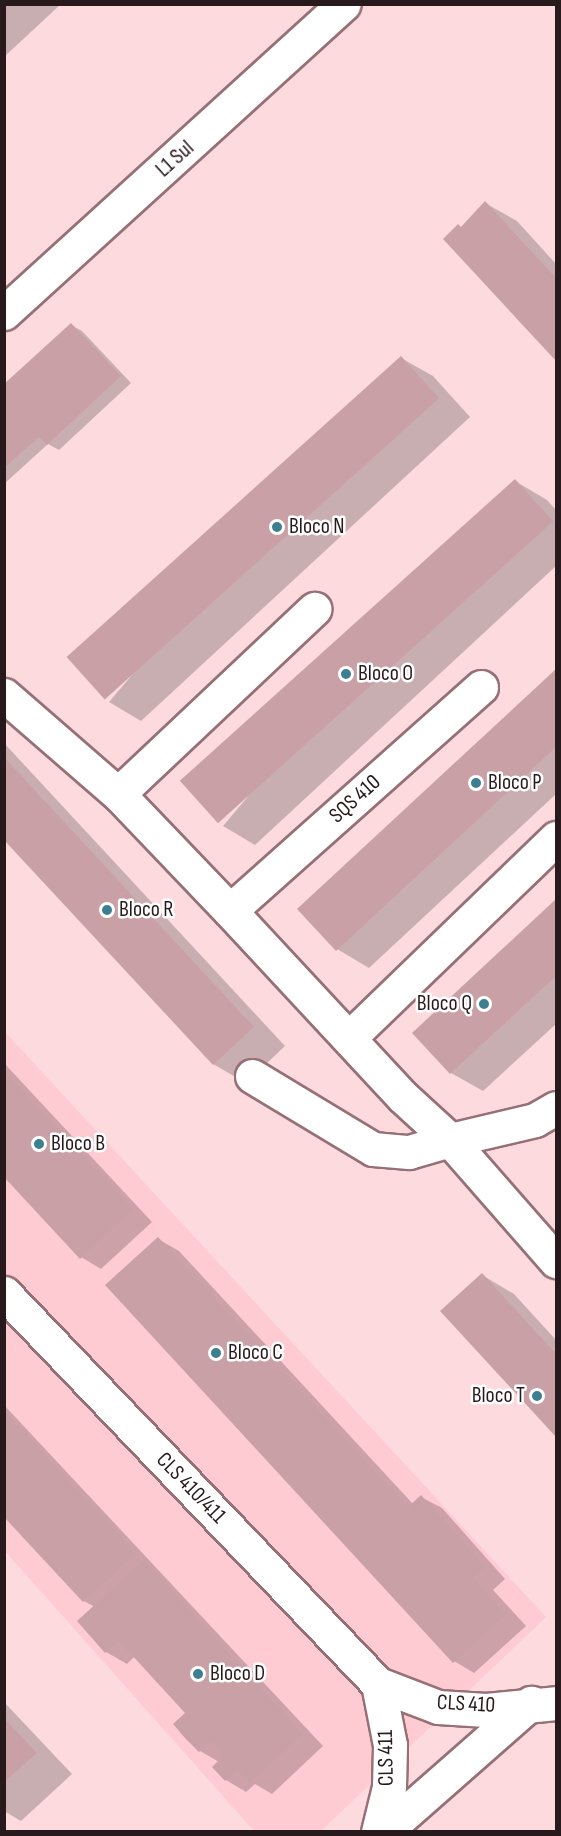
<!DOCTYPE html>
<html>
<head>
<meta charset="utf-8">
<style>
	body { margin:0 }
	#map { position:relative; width:561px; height:1836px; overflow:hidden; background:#fcdade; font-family:"Sofia Sans Condensed",sans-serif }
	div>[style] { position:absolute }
	.built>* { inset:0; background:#ffcbd3 }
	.shadow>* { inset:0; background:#0003 }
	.building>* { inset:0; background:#c9a0a6; transform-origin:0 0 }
	.roads { filter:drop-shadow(2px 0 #967076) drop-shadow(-2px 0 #967076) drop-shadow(0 2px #967076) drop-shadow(0 -2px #967076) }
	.minor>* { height:33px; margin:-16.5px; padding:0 16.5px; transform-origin:16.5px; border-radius:16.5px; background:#fff }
	.dots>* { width:16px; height:16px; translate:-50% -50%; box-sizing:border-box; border:3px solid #fff; border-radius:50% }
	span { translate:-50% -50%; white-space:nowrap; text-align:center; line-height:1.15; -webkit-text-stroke:5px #fff; paint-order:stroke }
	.street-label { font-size:22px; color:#28191c }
	.poi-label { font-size:22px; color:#28191c }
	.left { translate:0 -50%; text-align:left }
	.right { translate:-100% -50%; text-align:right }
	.frame { position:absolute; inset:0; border:6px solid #28191c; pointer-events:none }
</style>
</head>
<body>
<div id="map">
	<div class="built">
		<i style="clip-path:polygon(4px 1031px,546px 1617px,321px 1831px,254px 1831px,5px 1551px)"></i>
	</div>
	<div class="shadow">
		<i style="clip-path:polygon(4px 4px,61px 4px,4px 57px)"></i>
		<i style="clip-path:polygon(485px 203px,517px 221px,556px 264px,556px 358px,445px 239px,462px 228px)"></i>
		<i style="clip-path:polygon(71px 325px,82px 331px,131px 383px,59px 450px,48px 444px,4px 484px,4px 388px)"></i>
		<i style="clip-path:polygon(401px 358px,433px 376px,470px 417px,141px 721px,109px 702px)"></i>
		<i style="clip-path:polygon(515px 481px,547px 500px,556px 510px,556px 566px,255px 845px,223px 826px)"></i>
		<i style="clip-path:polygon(556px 671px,556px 794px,369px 968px,337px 949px,299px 909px)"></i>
		<i style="clip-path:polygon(4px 743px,285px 1046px,246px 1083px,213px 1064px,4px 837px)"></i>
		<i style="clip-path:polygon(556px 901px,556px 1024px,483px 1091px,451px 1073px,414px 1033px)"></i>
		<i style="clip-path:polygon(4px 1063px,152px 1222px,101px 1269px,81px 1257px,4px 1175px)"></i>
		<i style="clip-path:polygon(158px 1239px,179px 1251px,413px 1504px,421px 1497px,442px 1508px,505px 1579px,493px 1590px,526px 1626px,474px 1673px,454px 1661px)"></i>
		<i style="clip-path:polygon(482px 1275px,514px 1294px,556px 1340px,556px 1435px,443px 1311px)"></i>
		<i style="clip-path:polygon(4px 1405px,323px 1746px,272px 1794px,255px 1784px,246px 1792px,226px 1780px,219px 1762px,200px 1751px,187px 1713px,135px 1656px,127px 1664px,106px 1652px,95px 1607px,84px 1601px,4px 1515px)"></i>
		<i style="clip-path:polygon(4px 1702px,72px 1774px,21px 1821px,4px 1811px)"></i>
	</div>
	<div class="building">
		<i style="clip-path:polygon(485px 201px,556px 278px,556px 361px,443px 239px,458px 224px,461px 227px)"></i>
		<i style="clip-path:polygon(71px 323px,121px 376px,47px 445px,39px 437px,4px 468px,4px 384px)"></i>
		<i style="left:401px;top:356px;width:57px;height:450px;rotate:48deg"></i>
		<i style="left:515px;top:479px;width:57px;height:451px;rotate:48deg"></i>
		<i style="clip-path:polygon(556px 669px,556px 747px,336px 951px,297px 909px)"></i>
		<i style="clip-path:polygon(4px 757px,254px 1027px,213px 1065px,4px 840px)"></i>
		<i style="clip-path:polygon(556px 899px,556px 976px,450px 1074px,412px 1033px)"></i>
		<i style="clip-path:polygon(4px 1071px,133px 1209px,80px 1259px,4px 1177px)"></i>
		<i style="clip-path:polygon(158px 1237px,408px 1507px,421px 1495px,485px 1567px,473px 1578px,506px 1614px,453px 1663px,105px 1285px)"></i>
		<i style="clip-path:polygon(482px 1273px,556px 1354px,556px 1437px,440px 1311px)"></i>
		<i style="clip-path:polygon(4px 1411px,136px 1553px,83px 1602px,4px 1517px)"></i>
		<i style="clip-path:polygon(144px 1560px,303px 1734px,250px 1783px,237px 1770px,225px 1781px,212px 1767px,224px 1755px,211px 1741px,199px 1752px,185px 1738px,173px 1724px,185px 1713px,119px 1641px,105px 1653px,77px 1621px)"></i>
		<i style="clip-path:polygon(4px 1718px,37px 1753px,4px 1782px)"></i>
	</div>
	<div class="roads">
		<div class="minor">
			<i style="left:4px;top:313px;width:459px;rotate:-42.3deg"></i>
			<i style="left:481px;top:687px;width:336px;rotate:138.3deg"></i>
			<i style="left:230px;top:911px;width:254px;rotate:47.1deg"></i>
			<i style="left:403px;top:1097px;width:64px;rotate:42.5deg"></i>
			<i style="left:450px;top:1140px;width:87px;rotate:-13.2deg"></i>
			<i style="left:535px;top:1120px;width:24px;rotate:-30deg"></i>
			<i style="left:4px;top:695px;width:151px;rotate:41deg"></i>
			<i style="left:230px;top:911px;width:162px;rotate:-133.7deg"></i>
			<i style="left:118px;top:794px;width:270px;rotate:-43.3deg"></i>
			<i style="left:349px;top:1038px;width:288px;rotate:-44deg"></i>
			<i style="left:252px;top:1076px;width:141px;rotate:31.1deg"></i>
			<i style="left:373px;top:1149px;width:36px;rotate:5deg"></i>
			<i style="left:409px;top:1152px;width:43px;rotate:-16.3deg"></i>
			<i style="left:450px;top:1140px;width:161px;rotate:48.8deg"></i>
			<i style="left:4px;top:1293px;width:541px;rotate:46.27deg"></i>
			<i style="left:378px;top:1684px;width:64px;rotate:21deg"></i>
			<i style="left:438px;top:1707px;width:48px;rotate:3.6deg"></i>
			<i style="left:486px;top:1710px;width:70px;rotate:-5.7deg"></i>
			<i style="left:378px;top:1832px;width:46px;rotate:-76.3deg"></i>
			<i style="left:389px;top:1787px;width:42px;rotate:-88.6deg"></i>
			<i style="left:390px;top:1745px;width:62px;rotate:-101.1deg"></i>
			<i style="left:384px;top:1832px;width:196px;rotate:-41.3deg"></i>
		</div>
	</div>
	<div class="dots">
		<i style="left:277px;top:527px;background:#3d7e91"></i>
		<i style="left:346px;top:674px;background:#3d7e91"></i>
		<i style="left:476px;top:783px;background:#3d7e91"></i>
		<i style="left:107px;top:910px;background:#3d7e91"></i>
		<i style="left:484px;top:1004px;background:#3d7e91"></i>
		<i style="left:39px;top:1144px;background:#3d7e91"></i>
		<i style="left:216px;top:1353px;background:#3d7e91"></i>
		<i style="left:537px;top:1396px;background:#3d7e91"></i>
		<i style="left:198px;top:1674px;background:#3d7e91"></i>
	</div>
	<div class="street-label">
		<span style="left:175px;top:159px;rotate:-42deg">L1 Sul</span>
		<span style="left:355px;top:799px;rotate:-42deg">SQS 410</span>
		<span style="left:191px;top:1488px;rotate:46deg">CLS 410/411</span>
		<span style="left:466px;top:1704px;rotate:3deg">CLS 410</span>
		<span style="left:386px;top:1758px;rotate:-91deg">CLS 411</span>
	</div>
	<div class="poi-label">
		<span class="left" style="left:289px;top:527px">Bloco N</span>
		<span class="left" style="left:358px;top:674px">Bloco O</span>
		<span class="left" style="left:488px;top:783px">Bloco P</span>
		<span class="left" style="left:119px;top:910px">Bloco R</span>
		<span class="right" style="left:472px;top:1004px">Bloco Q</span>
		<span class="left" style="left:51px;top:1144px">Bloco B</span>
		<span class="left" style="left:228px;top:1353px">Bloco C</span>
		<span class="right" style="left:525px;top:1396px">Bloco T</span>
		<span class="left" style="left:210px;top:1674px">Bloco D</span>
	</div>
	<div class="frame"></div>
</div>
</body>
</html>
